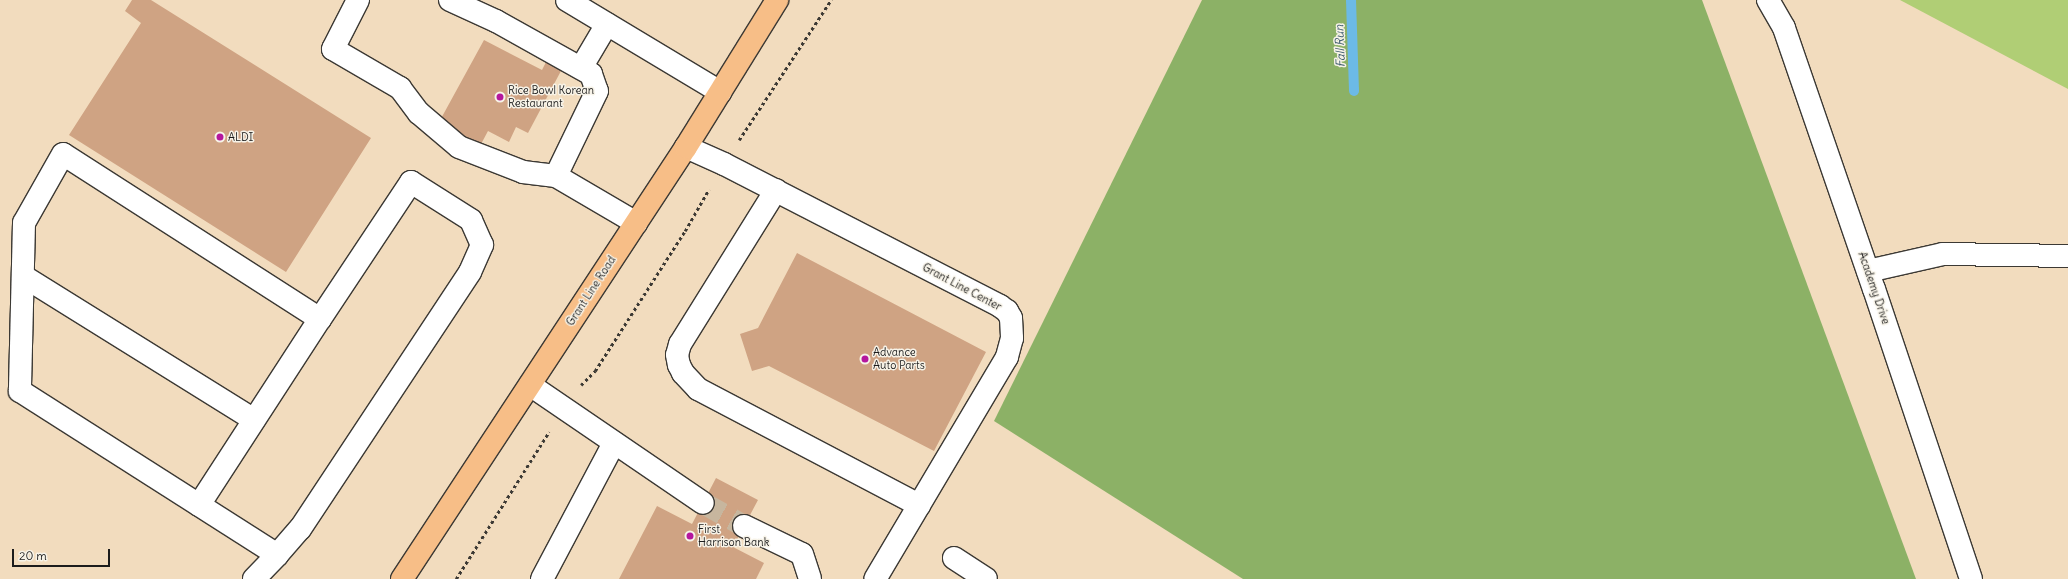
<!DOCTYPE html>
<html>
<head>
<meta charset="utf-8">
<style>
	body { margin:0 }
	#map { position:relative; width:2068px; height:579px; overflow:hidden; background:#f2dcbe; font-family:Delius,sans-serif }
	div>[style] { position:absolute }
	.green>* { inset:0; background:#b0ce75 }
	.forest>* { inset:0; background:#8cb166 }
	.stream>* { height:10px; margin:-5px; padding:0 5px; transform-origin:5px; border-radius:5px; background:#6cbae6 }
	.building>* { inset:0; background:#cfa383 }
	.minor-tunnel>* { height:22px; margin-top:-11px; transform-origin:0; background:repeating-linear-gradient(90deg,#c7b69e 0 22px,transparent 0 33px) }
	.path>* { height:2.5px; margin-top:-1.25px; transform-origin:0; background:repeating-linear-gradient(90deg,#3c3934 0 3px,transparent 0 6px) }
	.roads { filter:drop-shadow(1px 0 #3c3934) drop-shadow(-1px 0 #3c3934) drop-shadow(0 1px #3c3934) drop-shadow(0 -1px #3c3934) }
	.minor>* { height:22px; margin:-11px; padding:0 11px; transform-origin:11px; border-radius:11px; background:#fff }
	.major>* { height:22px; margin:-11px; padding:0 11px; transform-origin:11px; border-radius:11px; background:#f7be87 }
	.dots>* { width:11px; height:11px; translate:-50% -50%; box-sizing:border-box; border:2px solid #f7f3e8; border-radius:50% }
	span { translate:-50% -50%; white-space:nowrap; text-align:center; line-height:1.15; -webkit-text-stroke:3px #f7f3e8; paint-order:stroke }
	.poi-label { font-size:11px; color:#1c1c1c }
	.left { translate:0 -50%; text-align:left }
	.street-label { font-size:11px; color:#1c1c1c }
	.water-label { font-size:12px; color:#3c5b6d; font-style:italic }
	.scale { position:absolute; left:12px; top:549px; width:98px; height:18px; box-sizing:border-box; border:2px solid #1c1c1c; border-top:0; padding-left:5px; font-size:12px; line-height:14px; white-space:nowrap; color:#1c1c1c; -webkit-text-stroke:3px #f7f3e8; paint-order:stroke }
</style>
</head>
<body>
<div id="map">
	<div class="green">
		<i style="clip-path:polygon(1900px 0,2068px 0,2068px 89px)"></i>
	</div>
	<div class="forest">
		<i style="clip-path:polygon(1202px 0,1702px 0,1916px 579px,1243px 579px,994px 421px)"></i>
	</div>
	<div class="stream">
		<i style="left:1351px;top:0;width:91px;rotate:88.1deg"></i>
	</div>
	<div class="building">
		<i style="clip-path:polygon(132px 0,151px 0,371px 138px,286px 272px,69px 135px,141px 23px,125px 11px)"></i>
		<i style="clip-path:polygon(484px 40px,542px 70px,547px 60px,562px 69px,528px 133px,516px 127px,509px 142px,488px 131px,480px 146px,438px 124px)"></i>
		<i style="clip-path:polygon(797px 253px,986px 352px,934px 451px,769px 366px,752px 371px,740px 334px,758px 328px)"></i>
		<i style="clip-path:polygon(716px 478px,758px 500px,733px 547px,764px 563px,756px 579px,619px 579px,657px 506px,692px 524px)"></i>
	</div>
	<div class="minor-tunnel">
		<i style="left:703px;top:503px;width:47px;rotate:29.3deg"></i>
	</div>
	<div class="path">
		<i style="left:739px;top:140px;width:168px;rotate:-56.7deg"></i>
		<i style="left:581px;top:385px;width:20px;rotate:-45deg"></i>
		<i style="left:595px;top:371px;width:166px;rotate:-57.3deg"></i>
		<i style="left:685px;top:231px;width:48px;rotate:-60.3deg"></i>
		<i style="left:456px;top:579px;width:174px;rotate:-57.7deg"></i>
	</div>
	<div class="roads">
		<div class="minor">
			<i style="left:358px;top:0;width:55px;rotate:117deg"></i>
			<i style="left:333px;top:49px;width:78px;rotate:30.2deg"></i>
			<i style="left:400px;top:88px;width:31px;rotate:53deg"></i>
			<i style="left:419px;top:113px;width:52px;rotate:40.4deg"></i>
			<i style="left:459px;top:147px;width:69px;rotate:21.3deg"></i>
			<i style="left:523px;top:172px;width:33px;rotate:7deg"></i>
			<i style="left:556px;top:176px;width:93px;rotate:30.4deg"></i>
			<i style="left:450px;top:0;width:51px;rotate:24.5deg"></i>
			<i style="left:496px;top:21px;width:109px;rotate:29.2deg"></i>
			<i style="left:591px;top:74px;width:18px;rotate:71deg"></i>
			<i style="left:597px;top:91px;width:94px;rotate:115.8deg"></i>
			<i style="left:567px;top:0;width:179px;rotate:31deg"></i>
			<i style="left:1768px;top:0;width:32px;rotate:60deg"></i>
			<i style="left:1784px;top:28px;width:276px;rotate:71deg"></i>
			<i style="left:1874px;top:289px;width:306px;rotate:71.5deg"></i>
			<i style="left:581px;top:68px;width:51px;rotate:-59.4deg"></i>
			<i style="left:686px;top:147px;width:42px;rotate:24.1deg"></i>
			<i style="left:724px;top:164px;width:310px;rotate:27.2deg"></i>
			<i style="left:1000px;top:306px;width:9px;rotate:36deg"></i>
			<i style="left:1007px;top:311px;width:8px;rotate:60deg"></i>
			<i style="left:1011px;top:318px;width:20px;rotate:87deg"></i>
			<i style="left:1012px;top:338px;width:20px;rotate:105deg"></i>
			<i style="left:1007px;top:357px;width:258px;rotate:120.7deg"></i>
			<i style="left:776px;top:190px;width:181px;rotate:121.9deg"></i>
			<i style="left:680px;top:344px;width:11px;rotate:105deg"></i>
			<i style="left:677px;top:355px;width:10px;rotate:79deg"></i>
			<i style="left:679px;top:365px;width:9px;rotate:63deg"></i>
			<i style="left:683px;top:373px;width:22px;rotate:47deg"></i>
			<i style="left:698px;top:389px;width:250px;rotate:27.7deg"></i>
			<i style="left:1868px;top:271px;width:77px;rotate:-12.8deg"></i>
			<i style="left:1943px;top:254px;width:125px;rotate:0.9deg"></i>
			<i style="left:23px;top:276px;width:272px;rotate:31.9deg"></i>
			<i style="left:530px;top:385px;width:209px;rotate:34.3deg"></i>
			<i style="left:199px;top:505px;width:222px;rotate:-57deg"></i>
			<i style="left:744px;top:526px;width:64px;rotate:25.8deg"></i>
			<i style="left:802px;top:554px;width:26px;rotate:72deg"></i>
			<i style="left:954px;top:558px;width:38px;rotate:33deg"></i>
			<i style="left:254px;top:579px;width:33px;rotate:-46deg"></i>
			<i style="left:277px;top:555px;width:35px;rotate:-49deg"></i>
			<i style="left:300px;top:529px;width:308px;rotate:-56.5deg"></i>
			<i style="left:470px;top:272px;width:30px;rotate:-66deg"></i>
			<i style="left:482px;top:245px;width:27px;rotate:-114deg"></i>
			<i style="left:471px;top:220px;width:71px;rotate:-147.7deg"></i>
			<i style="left:411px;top:182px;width:164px;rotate:123.6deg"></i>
			<i style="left:320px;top:319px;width:305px;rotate:-147.3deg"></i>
			<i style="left:63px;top:154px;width:79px;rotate:119.5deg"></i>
			<i style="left:24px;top:223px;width:168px;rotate:91.4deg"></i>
			<i style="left:20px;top:391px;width:305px;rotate:32.5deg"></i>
			<i style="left:542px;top:579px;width:154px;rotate:-62.1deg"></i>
		</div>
		<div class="major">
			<i style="left:402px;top:579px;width:517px;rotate:-56.68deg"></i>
			<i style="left:686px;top:147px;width:173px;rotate:-58.2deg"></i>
		</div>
	</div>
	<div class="dots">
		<i style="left:500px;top:97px;background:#b5179e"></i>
		<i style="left:220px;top:137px;background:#b5179e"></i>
		<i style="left:865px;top:359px;background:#b5179e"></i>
		<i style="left:690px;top:536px;background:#b5179e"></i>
	</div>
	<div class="poi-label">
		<span class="left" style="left:508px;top:97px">Rice Bowl Korean<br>Restaurant</span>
		<span class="left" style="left:228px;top:137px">ALDI</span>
		<span class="left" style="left:873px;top:359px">Advance<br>Auto Parts</span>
		<span class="left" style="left:698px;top:536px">First<br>Harrison Bank</span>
	</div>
	<div class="street-label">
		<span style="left:962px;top:287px;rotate:28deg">Grant Line Center</span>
		<span style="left:1874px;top:288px;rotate:71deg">Academy Drive</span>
		<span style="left:591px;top:291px;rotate:-57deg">Grant Line Road</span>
	</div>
	<div class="water-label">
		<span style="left:1340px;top:46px;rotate:-92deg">Fall Run</span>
	</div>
	<div class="scale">20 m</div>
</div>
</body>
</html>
